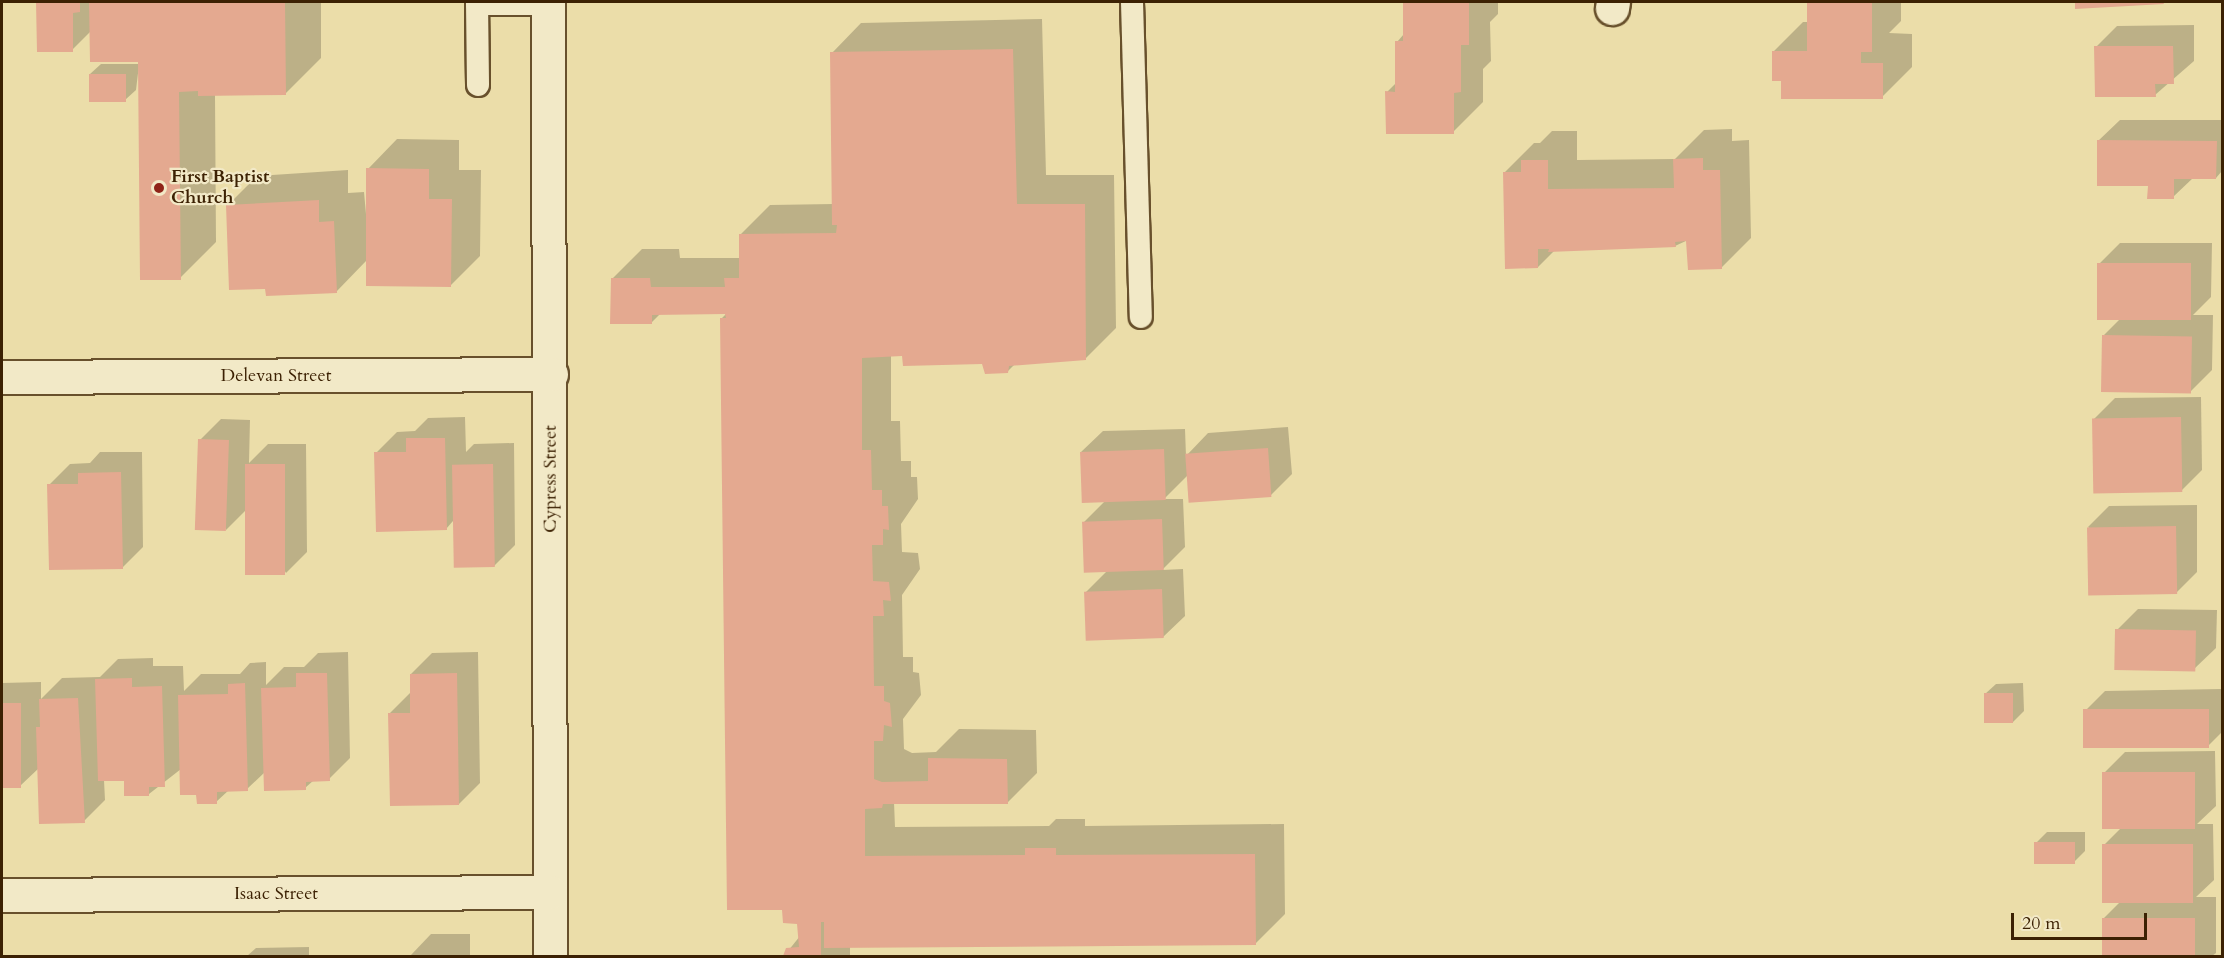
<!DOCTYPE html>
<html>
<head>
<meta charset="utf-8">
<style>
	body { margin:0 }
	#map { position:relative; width:2224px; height:958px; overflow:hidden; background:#ebdda9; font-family:Cardo,serif }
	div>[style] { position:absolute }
	.shadow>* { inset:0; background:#0003 }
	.building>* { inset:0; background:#e4a990; transform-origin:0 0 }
	.roads { filter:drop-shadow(2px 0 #68502c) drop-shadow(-2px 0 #68502c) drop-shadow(0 2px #68502c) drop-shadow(0 -2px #68502c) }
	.lane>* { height:22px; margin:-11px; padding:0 11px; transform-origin:11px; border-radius:11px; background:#f2e9c7 }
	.street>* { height:33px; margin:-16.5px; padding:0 16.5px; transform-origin:16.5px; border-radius:16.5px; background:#f2e9c7 }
	.dots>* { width:16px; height:16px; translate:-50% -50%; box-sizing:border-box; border:3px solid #f2e9c7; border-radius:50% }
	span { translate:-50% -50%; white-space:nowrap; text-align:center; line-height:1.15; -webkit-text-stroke:4.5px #f2e9c7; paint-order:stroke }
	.poi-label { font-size:18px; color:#3c2103; font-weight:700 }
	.left { translate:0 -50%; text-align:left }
	.street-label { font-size:18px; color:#3c2103 }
	.frame { position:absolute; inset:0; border:3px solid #3c2103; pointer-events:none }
	.scale { position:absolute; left:2011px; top:913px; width:136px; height:27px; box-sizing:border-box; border:3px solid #3c2103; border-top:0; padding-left:8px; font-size:18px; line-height:21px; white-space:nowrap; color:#3c2103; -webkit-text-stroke:4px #f2e9c7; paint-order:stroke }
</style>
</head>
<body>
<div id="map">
	<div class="shadow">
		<i style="clip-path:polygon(38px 2px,321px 2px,321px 58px,285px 94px,215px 95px,216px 242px,180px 278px,139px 65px,136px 90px,125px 100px,90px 74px,101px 64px,139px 64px,139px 60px,91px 31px,72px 50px,38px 50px)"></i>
		<i style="clip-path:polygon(1404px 2px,1498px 2px,1498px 14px,1490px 22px,1491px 61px,1483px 69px,1483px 102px,1453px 132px,1387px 92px,1397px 82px,1397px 42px,1404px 34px)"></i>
		<i style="clip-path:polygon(1809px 2px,1901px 2px,1901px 21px,1889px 33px,1912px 34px,1912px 67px,1882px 97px,1782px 79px,1773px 52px,1803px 22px,1809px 22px)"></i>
		<i style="clip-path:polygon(2076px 2px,2164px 2px,2077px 7px)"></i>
		<i style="clip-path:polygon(1042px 19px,1046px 175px,1114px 175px,1116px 328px,1086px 358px,1015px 364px,1007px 372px,983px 362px,891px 355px,891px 421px,900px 421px,901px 461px,911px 461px,911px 477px,917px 477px,918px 499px,901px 524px,902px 552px,918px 553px,920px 569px,902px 595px,903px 657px,913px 657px,913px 672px,919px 673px,921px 695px,903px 719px,904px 749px,912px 753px,936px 752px,959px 729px,1036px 730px,1037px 773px,1007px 803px,894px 802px,895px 827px,1049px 826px,1056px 819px,1085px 819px,1085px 826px,1284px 824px,1285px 914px,1255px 944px,850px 947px,850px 956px,784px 956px,800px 936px,799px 922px,784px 909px,722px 318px,728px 312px,661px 313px,651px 323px,612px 279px,642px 249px,679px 249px,680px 258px,741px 258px,741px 234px,770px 205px,833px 204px,832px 53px,861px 23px)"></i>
		<i style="clip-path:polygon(2194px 25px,2194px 61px,2155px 95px,2096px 47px,2117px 26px)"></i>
		<i style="clip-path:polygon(2120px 120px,2222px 120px,2222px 171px,2216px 178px,2193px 178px,2173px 197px,2098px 141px)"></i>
		<i style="clip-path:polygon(1732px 129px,1732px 141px,1749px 140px,1751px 238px,1721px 268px,1688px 240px,1675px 246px,1554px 251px,1538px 267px,1504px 173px,1534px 143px,1540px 143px,1552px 131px,1577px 131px,1577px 160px,1675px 159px,1704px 130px)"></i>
		<i style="clip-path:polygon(397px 139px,459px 140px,459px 170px,481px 170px,480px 256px,451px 285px,367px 260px,336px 292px,267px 287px,227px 206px,257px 176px,348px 170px,348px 193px,364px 192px,367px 225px,368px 169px)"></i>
		<i style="clip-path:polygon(2120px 243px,2212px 243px,2211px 297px,2193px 315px,2213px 315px,2212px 370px,2191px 391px,2104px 335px,2121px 318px,2099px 264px)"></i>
		<i style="clip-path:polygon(2201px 397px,2202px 470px,2181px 491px,2094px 419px,2115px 398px)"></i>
		<i style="clip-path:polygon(465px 417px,466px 452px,474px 444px,514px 443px,515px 545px,494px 566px,453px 521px,446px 529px,376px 453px,397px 432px,415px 431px,428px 418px)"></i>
		<i style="clip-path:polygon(221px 419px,250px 420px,249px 463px,268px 444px,306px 444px,307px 552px,286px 573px,247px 509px,226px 530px,200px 440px)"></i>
		<i style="clip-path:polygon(1288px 427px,1292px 474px,1271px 495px,1188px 475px,1164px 499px,1183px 499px,1185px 547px,1162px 570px,1183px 569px,1185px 616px,1163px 637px,1085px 593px,1108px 570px,1084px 522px,1106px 500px,1081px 452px,1103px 431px,1185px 429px,1186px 456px,1208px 433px)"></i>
		<i style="clip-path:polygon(100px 452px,142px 452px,143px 547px,122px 568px,49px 485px,70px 464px,90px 463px)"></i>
		<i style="clip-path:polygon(2197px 505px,2197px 572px,2176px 593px,2088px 527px,2109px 506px)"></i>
		<i style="clip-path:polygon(2138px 609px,2217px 610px,2216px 648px,2194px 669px,2117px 630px)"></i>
		<i style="clip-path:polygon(348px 652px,350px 758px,329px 779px,314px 780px,305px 788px,265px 772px,247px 789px,229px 790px,216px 802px,198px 793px,181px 769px,149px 794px,125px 780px,104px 780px,105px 800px,84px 821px,39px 768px,20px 786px,2px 787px,2px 683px,41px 682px,41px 699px,62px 678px,100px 677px,118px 659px,153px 658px,153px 666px,183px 666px,184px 691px,201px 674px,240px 674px,250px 663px,266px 662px,266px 685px,284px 667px,304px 667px,318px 653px)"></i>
		<i style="clip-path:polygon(478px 652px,480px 783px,459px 804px,390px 713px,411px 692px,411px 674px,432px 653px)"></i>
		<i style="clip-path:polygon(2023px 683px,2024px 711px,2013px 722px,1985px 694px,1996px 684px)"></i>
		<i style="clip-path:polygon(2222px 689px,2222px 732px,2208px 746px,2084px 712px,2105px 691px)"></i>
		<i style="clip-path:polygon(2215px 751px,2216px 806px,2197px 824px,2213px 824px,2214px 880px,2196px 897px,2216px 897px,2216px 953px,2212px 956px,2104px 956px,2104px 918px,2121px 901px,2104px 845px,2122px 827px,2104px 773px,2125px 752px)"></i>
		<i style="clip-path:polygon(2047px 832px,2085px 832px,2085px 851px,2074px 862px,2036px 843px)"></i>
		<i style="clip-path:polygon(431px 934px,470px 934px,470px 956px,410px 956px)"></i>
		<i style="clip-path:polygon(309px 947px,309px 956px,247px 956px,256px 948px)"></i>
	</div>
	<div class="building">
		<i style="clip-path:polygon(36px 2px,80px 2px,80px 12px,73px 13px,73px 52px,37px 52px)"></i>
		<i style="clip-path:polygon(89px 2px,285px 2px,286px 95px,198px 96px,198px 91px,179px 92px,181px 280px,140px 280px,138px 62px,90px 62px)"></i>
		<i style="clip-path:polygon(1403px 2px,1469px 2px,1469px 45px,1461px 45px,1461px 92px,1454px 93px,1454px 134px,1386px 134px,1385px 91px,1395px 92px,1395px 41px,1403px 41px)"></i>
		<i style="clip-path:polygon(1807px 2px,1872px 2px,1872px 52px,1861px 52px,1861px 63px,1883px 63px,1883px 99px,1781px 99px,1781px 81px,1772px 81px,1772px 51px,1807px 51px)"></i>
		<i style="clip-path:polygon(2075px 2px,2163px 2px,2164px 4px,2075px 9px)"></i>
		<i style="clip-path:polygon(2094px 46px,2173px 46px,2174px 84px,2155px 84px,2156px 97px,2095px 97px)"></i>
		<i style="clip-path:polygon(1013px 49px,1017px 204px,1085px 204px,1086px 360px,1009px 366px,1008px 373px,985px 374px,982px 364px,903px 366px,902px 356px,862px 358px,862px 450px,871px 450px,872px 490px,882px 490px,882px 506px,888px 506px,889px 530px,883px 529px,883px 545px,872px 545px,873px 581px,889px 582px,891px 601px,883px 600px,884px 616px,873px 616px,874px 686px,884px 686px,884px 701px,890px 703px,892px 727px,884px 725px,883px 741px,874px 741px,874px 779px,882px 782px,928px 781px,928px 758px,1007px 759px,1008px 804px,883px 804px,882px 808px,865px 809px,865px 856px,1025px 855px,1025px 848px,1056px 848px,1056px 855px,1255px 854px,1256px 945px,824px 948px,824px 922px,821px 922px,821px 956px,783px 956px,786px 948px,799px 947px,797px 924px,783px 923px,782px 910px,727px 910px,720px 318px,726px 318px,725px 314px,652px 315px,652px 324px,610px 324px,611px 278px,650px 278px,651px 287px,725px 287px,724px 278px,739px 278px,739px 234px,836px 233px,837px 225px,832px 225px,830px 52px)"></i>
		<i style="left:89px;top:74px;width:37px;height:28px"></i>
		<i style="clip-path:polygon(2097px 140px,2217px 141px,2216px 179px,2174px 179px,2174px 199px,2147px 199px,2148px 186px,2097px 186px)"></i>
		<i style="clip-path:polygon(1703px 158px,1703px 170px,1720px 170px,1722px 269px,1688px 270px,1686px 241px,1675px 242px,1676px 247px,1548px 252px,1549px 249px,1538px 249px,1538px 268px,1505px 269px,1503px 172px,1521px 172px,1521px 160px,1548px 160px,1548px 189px,1674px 188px,1673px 159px)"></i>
		<i style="clip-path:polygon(366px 168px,429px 169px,429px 199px,452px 199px,451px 287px,366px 286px)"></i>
		<i style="clip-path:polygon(319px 200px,319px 222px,334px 221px,337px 293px,266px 296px,265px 289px,229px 290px,226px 205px)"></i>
		<i style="left:2097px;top:263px;width:94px;height:57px"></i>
		<i style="left:2102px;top:335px;width:90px;height:57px;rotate:1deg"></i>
		<i style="left:2181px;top:417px;width:75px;height:89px;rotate:89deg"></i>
		<i style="clip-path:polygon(406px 438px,445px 438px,447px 530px,376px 532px,374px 452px,406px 452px)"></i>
		<i style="left:198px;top:439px;width:31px;height:91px;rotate:2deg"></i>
		<i style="left:1268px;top:448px;width:49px;height:83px;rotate:86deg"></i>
		<i style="left:1164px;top:449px;width:51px;height:84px;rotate:88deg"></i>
		<i style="left:245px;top:464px;width:40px;height:111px"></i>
		<i style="left:493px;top:464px;width:103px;height:41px;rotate:89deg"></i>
		<i style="clip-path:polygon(121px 472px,123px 569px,49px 570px,47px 484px,78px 484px,78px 473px)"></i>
		<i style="left:1162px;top:519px;width:51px;height:80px;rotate:88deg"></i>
		<i style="left:2176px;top:526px;width:68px;height:89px;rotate:89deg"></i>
		<i style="left:1162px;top:589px;width:49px;height:78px;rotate:88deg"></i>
		<i style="left:2115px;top:629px;width:81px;height:41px;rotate:1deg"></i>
		<i style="clip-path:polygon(296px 673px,327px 673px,330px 781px,306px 782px,306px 790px,264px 791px,261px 688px,296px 687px)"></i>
		<i style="clip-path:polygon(457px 673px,459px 805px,390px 806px,388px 713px,410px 713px,410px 674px)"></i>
		<i style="clip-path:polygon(132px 678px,132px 687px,162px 686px,165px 787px,149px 787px,149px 796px,124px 796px,124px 781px,98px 781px,95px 679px)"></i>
		<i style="clip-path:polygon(245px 683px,248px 791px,217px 792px,217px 804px,197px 804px,196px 795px,180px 795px,178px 695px,228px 694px,228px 684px)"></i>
		<i style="left:2013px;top:693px;width:30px;height:29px;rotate:90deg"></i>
		<i style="clip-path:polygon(78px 698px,85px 823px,39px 824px,36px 727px,40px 727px,39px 699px)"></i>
		<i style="left:2px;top:703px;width:19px;height:85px"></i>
		<i style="left:2209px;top:709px;width:39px;height:126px;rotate:90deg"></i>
		<i style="left:2102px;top:772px;width:93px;height:57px"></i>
		<i style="left:2034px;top:842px;width:41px;height:22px"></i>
		<i style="left:2193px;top:844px;width:59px;height:91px;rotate:90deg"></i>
		<i style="left:2102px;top:918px;width:93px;height:38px"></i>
	</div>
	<div class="roads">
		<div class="lane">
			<i style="left:477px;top:2px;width:83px;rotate:89.3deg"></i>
			<i style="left:1132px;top:2px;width:315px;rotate:88.4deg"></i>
			<i style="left:477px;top:4px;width:71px"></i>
		</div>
		<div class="street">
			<i style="left:548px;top:2px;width:954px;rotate:89.88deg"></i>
			<i style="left:1612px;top:8px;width:6px;rotate:-81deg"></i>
			<i style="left:2px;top:377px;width:549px;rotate:-0.31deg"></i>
			<i style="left:2px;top:895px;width:548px;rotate:-0.31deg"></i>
		</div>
	</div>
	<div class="dots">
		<i style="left:159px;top:188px;background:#8f2418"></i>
	</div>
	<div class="poi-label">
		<span class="left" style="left:171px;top:188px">First Baptist<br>Church</span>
	</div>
	<div class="street-label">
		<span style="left:276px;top:376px">Delevan Street</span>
		<span style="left:551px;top:479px;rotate:-90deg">Cypress Street</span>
		<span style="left:276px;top:894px">Isaac Street</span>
	</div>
	<div class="frame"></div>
	<div class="scale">20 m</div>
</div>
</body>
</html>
